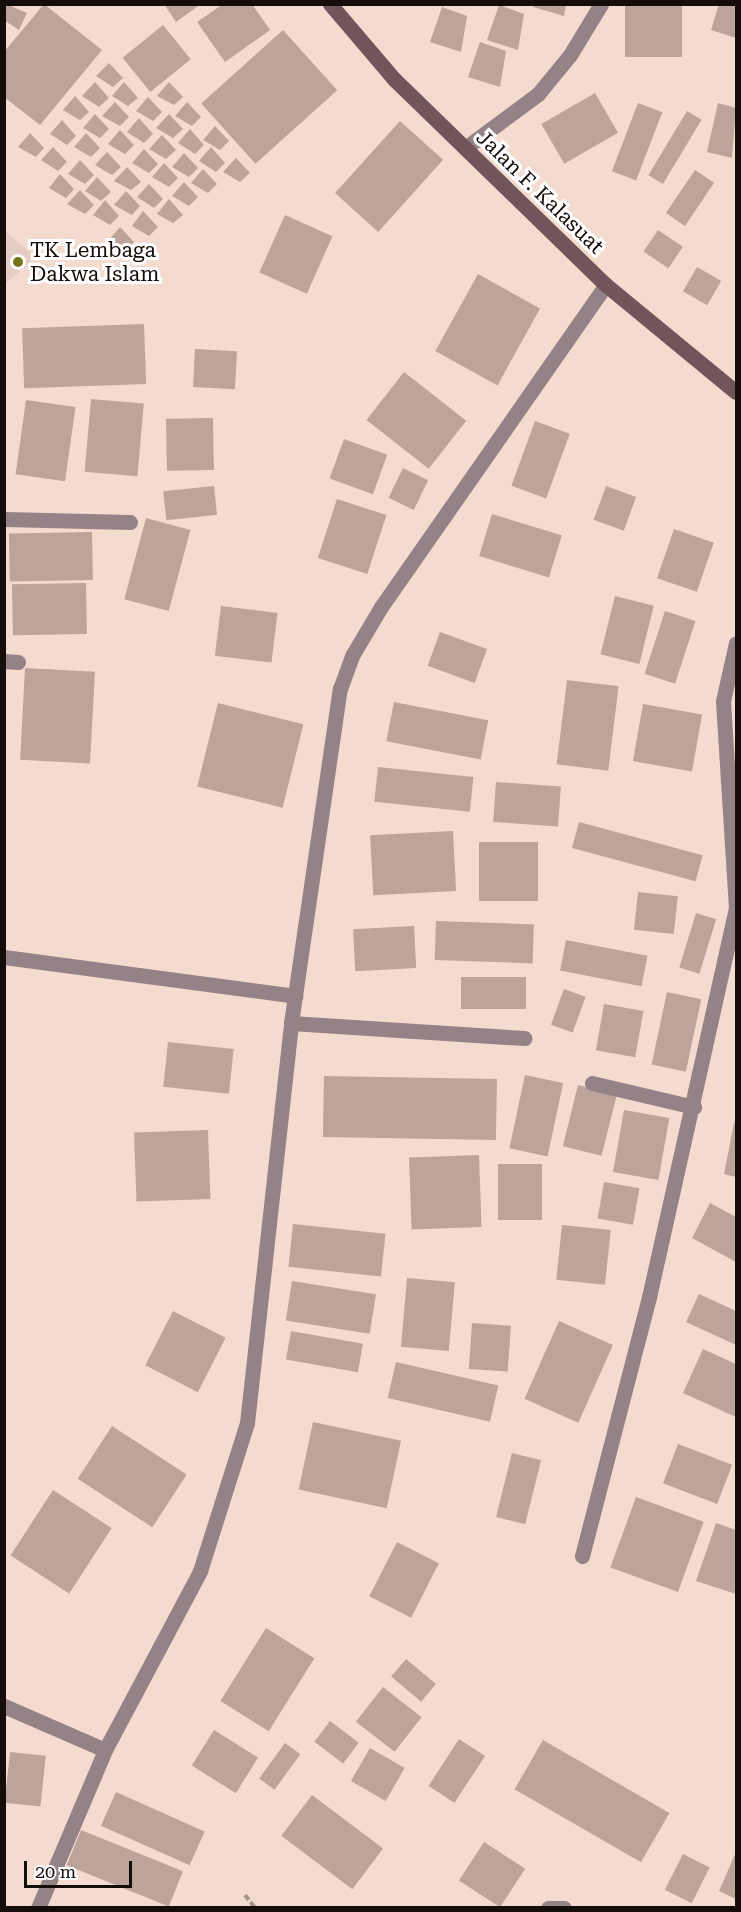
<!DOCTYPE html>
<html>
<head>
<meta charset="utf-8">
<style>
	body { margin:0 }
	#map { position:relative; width:741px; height:1912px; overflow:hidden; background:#f3dbcf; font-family:"Roboto Serif",serif }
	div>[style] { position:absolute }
	.education>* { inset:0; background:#e5cdc3 }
	.building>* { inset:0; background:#bca49a; transform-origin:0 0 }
	.path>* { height:4px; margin-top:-2px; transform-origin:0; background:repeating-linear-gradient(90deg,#a59289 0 6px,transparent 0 9px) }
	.street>* { height:15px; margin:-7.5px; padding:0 7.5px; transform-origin:7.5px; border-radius:7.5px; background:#958286 }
	.secondary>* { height:15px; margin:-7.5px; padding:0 7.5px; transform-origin:7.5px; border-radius:7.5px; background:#70555b }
	.dots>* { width:16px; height:16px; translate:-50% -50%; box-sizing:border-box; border:3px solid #fff; border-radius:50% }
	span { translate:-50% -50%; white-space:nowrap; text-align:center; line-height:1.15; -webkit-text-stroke:6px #fff; paint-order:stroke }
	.street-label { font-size:21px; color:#150d09 }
	.poi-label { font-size:21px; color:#150d09 }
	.left { translate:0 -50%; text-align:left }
	.frame { position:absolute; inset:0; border:6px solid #150d09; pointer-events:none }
	.scale { position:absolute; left:24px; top:1861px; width:108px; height:27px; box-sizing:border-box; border:3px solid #150d09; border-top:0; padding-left:8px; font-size:18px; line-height:21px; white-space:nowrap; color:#150d09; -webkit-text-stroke:4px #fff; paint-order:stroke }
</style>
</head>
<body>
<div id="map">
	<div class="education">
		<i style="clip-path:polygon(5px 231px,36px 257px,5px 284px)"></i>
	</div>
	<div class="building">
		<i style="clip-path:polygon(6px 4px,27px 13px,19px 30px,4px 20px)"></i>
		<i style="clip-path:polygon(44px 4px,102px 50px,40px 125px,4px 97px,4px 52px)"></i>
		<i style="clip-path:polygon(164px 4px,201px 4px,176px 22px)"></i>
		<i style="clip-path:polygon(223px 4px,252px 4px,270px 30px,225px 62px,197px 22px)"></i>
		<i style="clip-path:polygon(533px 4px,566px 4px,564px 16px,533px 7px)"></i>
		<i style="left:625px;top:4px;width:57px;height:53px"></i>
		<i style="clip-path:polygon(719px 4px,736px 4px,736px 38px,711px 30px)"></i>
		<i style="clip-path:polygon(499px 5px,524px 14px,518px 50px,487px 40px)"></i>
		<i style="clip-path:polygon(442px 7px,467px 16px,461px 52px,430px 42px)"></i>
		<i style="left:163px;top:25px;width:44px;height:52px;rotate:51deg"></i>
		<i style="left:283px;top:30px;width:81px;height:110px;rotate:48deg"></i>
		<i style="clip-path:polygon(480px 42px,506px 51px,500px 87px,468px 77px)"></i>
		<i style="clip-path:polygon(109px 63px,123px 78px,113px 87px,96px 76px)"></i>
		<i style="clip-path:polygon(95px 82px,109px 98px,99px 107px,82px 96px)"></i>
		<i style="clip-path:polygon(124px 82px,138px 98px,128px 106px,112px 96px)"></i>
		<i style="clip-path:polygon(169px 82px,183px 97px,174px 105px,157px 96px)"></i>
		<i style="left:595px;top:93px;width:46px;height:62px;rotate:60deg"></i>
		<i style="clip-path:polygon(75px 96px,89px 112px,80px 120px,63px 110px)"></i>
		<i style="clip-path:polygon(148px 97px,162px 112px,153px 121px,136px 111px)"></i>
		<i style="clip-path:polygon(115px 102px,129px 117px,120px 126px,102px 116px)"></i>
		<i style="clip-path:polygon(187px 102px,201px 117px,192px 126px,175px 116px)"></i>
		<i style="left:638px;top:103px;width:26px;height:73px;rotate:21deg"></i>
		<i style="clip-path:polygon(718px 103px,736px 108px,732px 158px,707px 152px)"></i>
		<i style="left:687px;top:111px;width:17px;height:75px;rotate:31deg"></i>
		<i style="clip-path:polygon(95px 114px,109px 129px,100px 138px,83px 128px)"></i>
		<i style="clip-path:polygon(169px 114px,183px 129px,173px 138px,156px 128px)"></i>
		<i style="clip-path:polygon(139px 118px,153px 134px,144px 143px,127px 132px)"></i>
		<i style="clip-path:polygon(62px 120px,76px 136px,67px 145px,50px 134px)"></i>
		<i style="left:400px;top:121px;width:58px;height:97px;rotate:42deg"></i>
		<i style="clip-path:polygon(215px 126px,229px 141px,220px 150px,203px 140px)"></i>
		<i style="clip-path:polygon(190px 129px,204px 145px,195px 154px,178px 143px)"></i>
		<i style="clip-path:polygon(120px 130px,134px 145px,125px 154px,108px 144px)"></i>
		<i style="clip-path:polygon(30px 133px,44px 148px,36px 157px,18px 147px)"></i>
		<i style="clip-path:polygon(86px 133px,100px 148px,91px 157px,74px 147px)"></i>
		<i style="clip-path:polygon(162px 135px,176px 150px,166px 159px,149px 149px)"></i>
		<i style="clip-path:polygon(53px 147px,67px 162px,58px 171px,41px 160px)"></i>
		<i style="clip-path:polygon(211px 147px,225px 163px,216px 172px,199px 161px)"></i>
		<i style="clip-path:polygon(144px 149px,158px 164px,149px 173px,132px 163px)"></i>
		<i style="clip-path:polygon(107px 152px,121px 167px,112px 175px,95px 165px)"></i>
		<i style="clip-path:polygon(184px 153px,198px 168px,189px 177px,172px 167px)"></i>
		<i style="clip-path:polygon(236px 158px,250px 173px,240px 182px,223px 172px)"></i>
		<i style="clip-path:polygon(80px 160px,94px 175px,85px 184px,68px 174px)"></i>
		<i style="clip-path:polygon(164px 163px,178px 178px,169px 187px,152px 177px)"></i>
		<i style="clip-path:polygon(127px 167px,141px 182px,131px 190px,114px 181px)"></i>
		<i style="clip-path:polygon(203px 169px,217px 184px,208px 193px,191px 183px)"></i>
		<i style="left:695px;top:170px;width:23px;height:52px;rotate:34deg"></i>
		<i style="clip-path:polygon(60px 174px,74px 189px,66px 198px,49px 188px)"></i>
		<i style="clip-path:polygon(97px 177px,111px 192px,101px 201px,85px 191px)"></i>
		<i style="clip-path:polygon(184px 182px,198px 197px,189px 206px,172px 196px)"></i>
		<i style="clip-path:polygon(149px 184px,163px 199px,154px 208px,137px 197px)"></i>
		<i style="clip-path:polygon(80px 190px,94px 205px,85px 214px,67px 204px)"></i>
		<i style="clip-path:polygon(126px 191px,140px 206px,132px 215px,114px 205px)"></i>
		<i style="clip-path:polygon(169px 199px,183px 215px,173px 223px,157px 214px)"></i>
		<i style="clip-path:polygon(105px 200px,119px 216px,110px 225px,93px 215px)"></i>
		<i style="clip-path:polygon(143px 211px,158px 227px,149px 236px,132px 226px)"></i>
		<i style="left:285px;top:215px;width:52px;height:63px;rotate:24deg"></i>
		<i style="clip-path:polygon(120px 227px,134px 242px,126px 251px,108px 241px)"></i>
		<i style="left:658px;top:230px;width:30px;height:26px;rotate:34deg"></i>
		<i style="left:697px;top:267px;width:28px;height:28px;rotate:30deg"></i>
		<i style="left:478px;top:274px;width:71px;height:88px;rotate:29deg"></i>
		<i style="left:144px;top:324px;width:60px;height:122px;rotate:88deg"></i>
		<i style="left:195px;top:349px;width:42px;height:38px;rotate:3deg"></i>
		<i style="left:404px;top:372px;width:79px;height:61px;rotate:38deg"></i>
		<i style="left:91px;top:399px;width:53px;height:73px;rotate:5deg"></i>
		<i style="left:26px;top:400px;width:50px;height:75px;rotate:8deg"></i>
		<i style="left:213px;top:418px;width:52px;height:47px;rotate:89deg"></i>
		<i style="left:535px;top:421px;width:37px;height:69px;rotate:20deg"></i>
		<i style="left:344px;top:439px;width:46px;height:42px;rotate:20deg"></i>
		<i style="left:403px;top:468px;width:28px;height:33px;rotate:26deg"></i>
		<i style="left:214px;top:486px;width:29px;height:51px;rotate:84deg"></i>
		<i style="left:606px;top:486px;width:32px;height:36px;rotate:20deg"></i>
		<i style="left:337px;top:499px;width:52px;height:62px;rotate:18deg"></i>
		<i style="left:492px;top:514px;width:73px;height:44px;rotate:17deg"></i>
		<i style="left:146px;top:518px;width:46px;height:84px;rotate:15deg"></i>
		<i style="left:674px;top:529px;width:42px;height:52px;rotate:19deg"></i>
		<i style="left:92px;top:532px;width:48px;height:83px;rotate:89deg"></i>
		<i style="left:86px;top:583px;width:51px;height:74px;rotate:89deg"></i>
		<i style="left:615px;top:596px;width:40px;height:60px;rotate:14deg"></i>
		<i style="left:221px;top:606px;width:57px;height:50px;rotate:7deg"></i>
		<i style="left:665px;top:611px;width:32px;height:66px;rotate:18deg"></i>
		<i style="left:440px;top:632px;width:50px;height:36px;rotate:20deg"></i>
		<i style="left:25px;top:668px;width:70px;height:92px;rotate:3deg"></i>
		<i style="left:567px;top:680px;width:52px;height:85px;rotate:7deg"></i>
		<i style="left:394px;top:702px;width:96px;height:40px;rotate:11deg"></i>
		<i style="left:218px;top:703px;width:88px;height:86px;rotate:14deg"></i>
		<i style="left:643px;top:704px;width:60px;height:58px;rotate:10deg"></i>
		<i style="left:378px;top:767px;width:96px;height:35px;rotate:6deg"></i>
		<i style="left:496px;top:782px;width:65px;height:40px;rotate:4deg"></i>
		<i style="left:579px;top:822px;width:128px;height:27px;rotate:15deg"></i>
		<i style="left:453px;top:831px;width:60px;height:83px;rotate:87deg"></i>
		<i style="left:479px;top:842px;width:59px;height:59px"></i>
		<i style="left:638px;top:892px;width:40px;height:38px;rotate:6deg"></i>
		<i style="left:696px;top:913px;width:21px;height:57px;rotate:17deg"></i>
		<i style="left:436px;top:921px;width:98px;height:39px;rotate:2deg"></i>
		<i style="left:414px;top:926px;width:42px;height:61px;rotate:87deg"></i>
		<i style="left:566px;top:940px;width:83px;height:31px;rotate:11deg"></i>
		<i style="left:461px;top:977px;width:65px;height:32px"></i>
		<i style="left:564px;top:989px;width:23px;height:38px;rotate:20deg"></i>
		<i style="left:667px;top:992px;width:35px;height:74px;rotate:12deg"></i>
		<i style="left:604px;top:1004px;width:40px;height:47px;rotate:10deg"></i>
		<i style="left:168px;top:1042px;width:66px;height:45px;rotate:6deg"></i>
		<i style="left:525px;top:1075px;width:39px;height:75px;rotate:12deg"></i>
		<i style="left:324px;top:1076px;width:173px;height:61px;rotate:1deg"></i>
		<i style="left:578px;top:1085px;width:40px;height:63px;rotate:14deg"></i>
		<i style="left:624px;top:1110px;width:46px;height:63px;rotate:10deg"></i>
		<i style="clip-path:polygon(734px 1123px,736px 1124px,736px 1177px,724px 1174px)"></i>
		<i style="left:208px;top:1130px;width:69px;height:74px;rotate:88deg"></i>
		<i style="left:479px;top:1155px;width:72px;height:70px;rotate:88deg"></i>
		<i style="left:498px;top:1164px;width:44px;height:56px"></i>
		<i style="left:604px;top:1182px;width:36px;height:37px;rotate:10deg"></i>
		<i style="clip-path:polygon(710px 1203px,736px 1217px,736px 1262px,692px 1238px)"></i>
		<i style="left:293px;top:1224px;width:93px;height:43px;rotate:6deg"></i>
		<i style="left:562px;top:1225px;width:49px;height:55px;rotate:6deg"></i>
		<i style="left:407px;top:1278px;width:48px;height:69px;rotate:5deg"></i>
		<i style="left:292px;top:1281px;width:85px;height:40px;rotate:9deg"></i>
		<i style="clip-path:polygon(699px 1294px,736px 1311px,736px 1345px,686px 1322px)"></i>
		<i style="left:173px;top:1311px;width:59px;height:61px;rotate:27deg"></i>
		<i style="left:559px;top:1321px;width:59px;height:85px;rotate:24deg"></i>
		<i style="left:472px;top:1323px;width:39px;height:46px;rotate:4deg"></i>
		<i style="left:291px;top:1331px;width:73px;height:29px;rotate:10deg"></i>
		<i style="clip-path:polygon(703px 1349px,736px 1364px,736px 1417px,683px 1393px)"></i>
		<i style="left:396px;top:1362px;width:105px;height:37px;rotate:13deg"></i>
		<i style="left:313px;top:1422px;width:90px;height:69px;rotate:12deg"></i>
		<i style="left:112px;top:1426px;width:89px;height:63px;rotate:33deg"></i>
		<i style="left:678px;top:1444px;width:58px;height:42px;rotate:21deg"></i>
		<i style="left:512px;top:1453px;width:30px;height:66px;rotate:14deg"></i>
		<i style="left:53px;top:1490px;width:70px;height:78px;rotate:33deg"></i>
		<i style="left:636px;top:1497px;width:72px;height:75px;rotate:20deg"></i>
		<i style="clip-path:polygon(716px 1523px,736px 1530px,736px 1594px,696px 1581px)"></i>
		<i style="left:397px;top:1542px;width:47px;height:61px;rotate:27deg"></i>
		<i style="left:266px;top:1628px;width:57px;height:86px;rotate:32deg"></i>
		<i style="left:406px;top:1659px;width:39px;height:23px;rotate:40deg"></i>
		<i style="left:383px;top:1687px;width:49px;height:44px;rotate:38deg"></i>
		<i style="left:330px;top:1721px;width:36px;height:26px;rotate:37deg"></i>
		<i style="left:214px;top:1730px;width:52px;height:42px;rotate:32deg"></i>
		<i style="left:459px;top:1739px;width:31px;height:56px;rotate:33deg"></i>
		<i style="left:543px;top:1740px;width:146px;height:57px;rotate:30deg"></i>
		<i style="left:285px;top:1743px;width:19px;height:44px;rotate:36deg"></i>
		<i style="left:370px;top:1748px;width:40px;height:38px;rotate:30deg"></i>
		<i style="left:10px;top:1752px;width:36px;height:51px;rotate:6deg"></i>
		<i style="left:116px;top:1792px;width:97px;height:37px;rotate:24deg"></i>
		<i style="left:312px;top:1795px;width:89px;height:51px;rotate:37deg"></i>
		<i style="left:81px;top:1830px;width:110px;height:38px;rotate:22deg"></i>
		<i style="left:484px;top:1842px;width:49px;height:46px;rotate:33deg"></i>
		<i style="clip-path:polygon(736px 1852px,736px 1899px,719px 1891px)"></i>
		<i style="left:683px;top:1854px;width:30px;height:40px;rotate:27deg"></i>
	</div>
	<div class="path">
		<i style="left:245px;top:1895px;width:16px;rotate:52deg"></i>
	</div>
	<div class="street">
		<i style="left:465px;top:148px;width:91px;rotate:-36.5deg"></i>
		<i style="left:538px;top:94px;width:50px;rotate:-50.6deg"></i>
		<i style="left:570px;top:55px;width:60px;rotate:-58.7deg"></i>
		<i style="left:4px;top:519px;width:126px;rotate:1.4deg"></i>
		<i style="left:4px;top:661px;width:14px;rotate:4deg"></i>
		<i style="left:4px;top:957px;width:294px;rotate:7.6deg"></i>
		<i style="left:291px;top:1023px;width:234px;rotate:3.7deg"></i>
		<i style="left:592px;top:1083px;width:105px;rotate:13.2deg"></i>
		<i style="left:582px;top:1556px;width:268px;rotate:-75.5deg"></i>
		<i style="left:649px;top:1297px;width:399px;rotate:-77.4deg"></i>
		<i style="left:736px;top:908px;width:207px;rotate:-93.6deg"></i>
		<i style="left:723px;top:701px;width:59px;rotate:-77.4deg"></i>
		<i style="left:4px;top:1706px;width:110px;rotate:23.5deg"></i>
		<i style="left:38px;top:1908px;width:172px;rotate:-67deg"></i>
		<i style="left:105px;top:1750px;width:203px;rotate:-62deg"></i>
		<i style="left:200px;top:1571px;width:155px;rotate:-72.4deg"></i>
		<i style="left:247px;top:1423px;width:402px;rotate:-83.7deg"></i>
		<i style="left:291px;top:1023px;width:338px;rotate:-81.7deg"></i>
		<i style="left:340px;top:689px;width:37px;rotate:-70deg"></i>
		<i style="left:353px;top:654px;width:55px;rotate:-59.2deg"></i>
		<i style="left:381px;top:607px;width:393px;rotate:-55.1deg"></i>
		<i style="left:548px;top:1908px;width:16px"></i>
	</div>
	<div class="secondary">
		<i style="left:330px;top:4px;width:99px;rotate:49.5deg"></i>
		<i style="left:394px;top:79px;width:296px;rotate:44.2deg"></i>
		<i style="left:606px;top:285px;width:168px;rotate:39.5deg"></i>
	</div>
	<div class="dots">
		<i style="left:18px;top:262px;background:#77751a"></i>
	</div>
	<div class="street-label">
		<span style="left:540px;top:192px;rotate:44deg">Jalan F. Kalasuat</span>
	</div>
	<div class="poi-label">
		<span class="left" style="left:30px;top:262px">TK Lembaga<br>Dakwa Islam</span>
	</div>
	<div class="frame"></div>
	<div class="scale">20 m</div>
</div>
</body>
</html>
